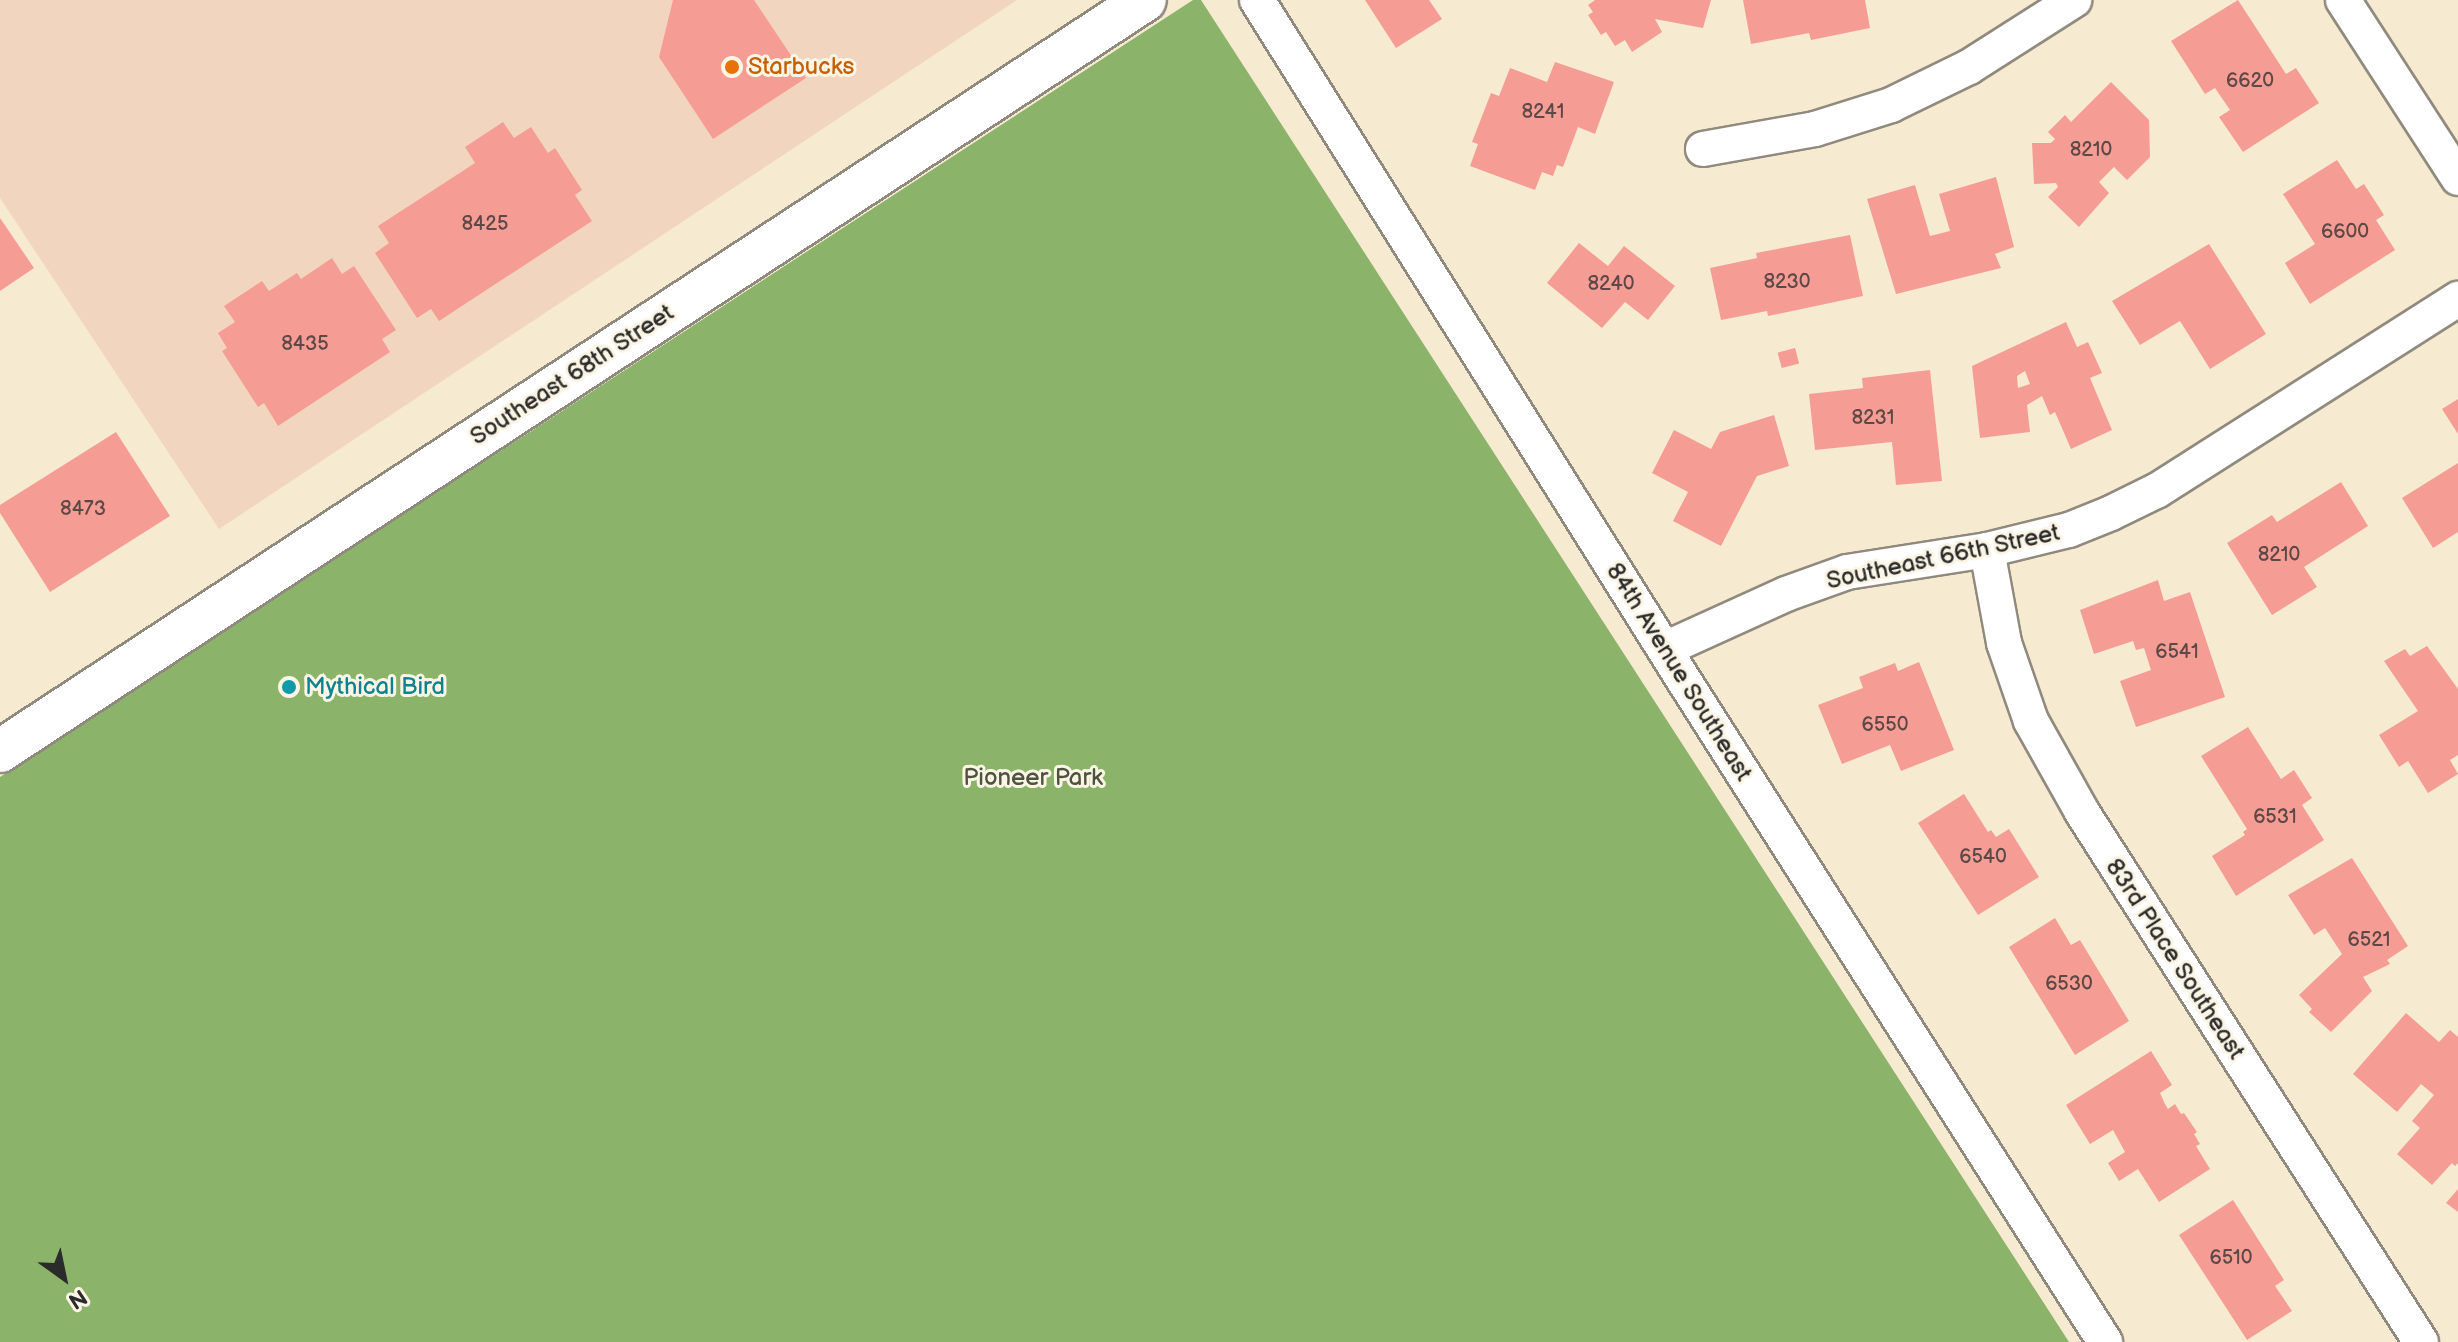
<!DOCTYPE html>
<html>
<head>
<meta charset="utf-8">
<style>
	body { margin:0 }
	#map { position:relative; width:2458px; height:1342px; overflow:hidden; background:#f6ead1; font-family:"Balsamiq Sans",sans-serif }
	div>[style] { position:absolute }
	.built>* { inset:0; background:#f2d5be }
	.forest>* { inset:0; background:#8bb36a }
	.building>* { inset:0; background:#f59d95; transform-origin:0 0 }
	.roads { filter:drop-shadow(2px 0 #908a7e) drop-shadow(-2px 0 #908a7e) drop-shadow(0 2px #908a7e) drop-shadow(0 -2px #908a7e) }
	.minor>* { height:34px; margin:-17px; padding:0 17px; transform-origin:17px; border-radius:17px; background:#fff }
	.tertiary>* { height:42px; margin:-21px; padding:0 21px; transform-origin:21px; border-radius:21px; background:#fff }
	.dots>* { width:22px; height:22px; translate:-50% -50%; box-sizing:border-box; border:4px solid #fcf5e5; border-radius:50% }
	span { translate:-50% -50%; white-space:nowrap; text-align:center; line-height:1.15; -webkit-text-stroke:6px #fcf5e5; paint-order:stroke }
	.number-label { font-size:20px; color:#5e4846 }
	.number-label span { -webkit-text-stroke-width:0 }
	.food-label { font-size:24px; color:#c56008 }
	.left { translate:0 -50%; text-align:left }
	.street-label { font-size:24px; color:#2b2b2b }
	.culture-label { font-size:24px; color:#0d838f }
	.park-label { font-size:24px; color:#4c543f }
	.north { position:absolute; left:24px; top:1238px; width:80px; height:80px; -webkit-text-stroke:6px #fcf5e5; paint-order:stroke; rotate:147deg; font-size:22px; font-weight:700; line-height:32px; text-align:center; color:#2b2b2b }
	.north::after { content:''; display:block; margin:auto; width:28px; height:36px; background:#2b2b2b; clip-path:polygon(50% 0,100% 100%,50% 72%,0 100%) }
</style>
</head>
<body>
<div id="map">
	<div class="built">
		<i style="clip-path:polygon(0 0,1017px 0,219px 529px,0 198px)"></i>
	</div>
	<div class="forest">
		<i style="clip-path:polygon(1193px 0,1201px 0,2069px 1342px,0 1342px,0 777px)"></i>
	</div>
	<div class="building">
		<i style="clip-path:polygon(673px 0,754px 0,806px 78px,713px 139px,659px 57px)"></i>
		<i style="clip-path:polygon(1365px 0,1429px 0,1442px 19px,1396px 48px)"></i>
		<i style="clip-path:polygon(1595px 0,1711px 0,1703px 28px,1655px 19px,1662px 32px,1632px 52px,1625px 40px,1615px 46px,1606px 32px,1601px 35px,1588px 15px,1593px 12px,1588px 5px)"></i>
		<i style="clip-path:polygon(1743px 0,1865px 0,1870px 28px,1811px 40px,1809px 33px,1751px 44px)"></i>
		<i style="clip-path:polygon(2238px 0,2286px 74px,2296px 68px,2319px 103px,2243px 152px,2219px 117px,2230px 110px,2215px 88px,2205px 94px,2171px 41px)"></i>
		<i style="clip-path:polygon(1555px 62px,1614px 82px,1595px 134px,1578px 127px,1563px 167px,1557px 165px,1553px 176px,1542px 172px,1535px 190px,1470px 166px,1478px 144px,1472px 142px,1491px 93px,1499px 96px,1510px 68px,1547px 82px)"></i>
		<i style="clip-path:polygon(2111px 82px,2149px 120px,2150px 157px,2127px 180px,2114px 167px,2099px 182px,2109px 193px,2079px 227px,2048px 197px,2058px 187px,2056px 183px,2034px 184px,2032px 143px,2051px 143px,2055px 139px,2048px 132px,2065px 115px,2071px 122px)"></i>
		<i style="clip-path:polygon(503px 122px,514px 138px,531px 127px,548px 153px,555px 148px,582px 190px,575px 195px,592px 221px,439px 321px,431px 309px,417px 318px,375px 253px,389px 243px,378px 226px,475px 163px,465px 147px)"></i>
		<i style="clip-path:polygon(2337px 160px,2356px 189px,2364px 184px,2384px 215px,2376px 220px,2395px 250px,2310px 304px,2285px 263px,2315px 244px,2283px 194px)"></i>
		<i style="clip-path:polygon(1996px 177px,2014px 247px,1995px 254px,2001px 268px,1896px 294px,1867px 199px,1915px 185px,1930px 236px,1950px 231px,1939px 194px)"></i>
		<i style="clip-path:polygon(0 218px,34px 268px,0 291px)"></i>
		<i style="clip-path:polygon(1850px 235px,1863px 296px,1768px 316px,1767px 311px,1721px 320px,1710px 268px,1757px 258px,1756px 253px)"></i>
		<i style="clip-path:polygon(1579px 243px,1608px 266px,1624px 246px,1675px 286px,1648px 320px,1625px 302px,1602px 328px,1547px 283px)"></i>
		<i style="clip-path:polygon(2209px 244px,2266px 334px,2210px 369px,2180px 321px,2140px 345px,2112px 301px)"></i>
		<i style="clip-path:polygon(332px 258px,342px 274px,354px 266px,396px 330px,382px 339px,390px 352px,278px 426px,264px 403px,258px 407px,222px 351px,227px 348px,218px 333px,235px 322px,224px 306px,262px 281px,269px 291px,297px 273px,301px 279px)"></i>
		<i style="clip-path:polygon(evenodd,2066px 322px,2077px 347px,2088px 342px,2102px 373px,2090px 378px,2112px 430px,2071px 449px,2055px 412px,2050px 415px,2042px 396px,2027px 405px,2030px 432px,1980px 438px,1972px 366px,2066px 322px,2025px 371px,2030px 384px,2018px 388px,2017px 376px,2025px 371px)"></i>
		<i style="left:1795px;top:348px;width:16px;height:18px;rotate:75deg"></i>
		<i style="clip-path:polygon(1930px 370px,1942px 481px,1896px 485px,1892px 442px,1815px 450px,1809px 394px,1863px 388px,1862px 378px)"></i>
		<i style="clip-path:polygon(2458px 399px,2458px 434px,2442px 409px)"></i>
		<i style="clip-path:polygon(1774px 415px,1789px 466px,1757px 476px,1721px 546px,1673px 521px,1688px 492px,1652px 473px,1674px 430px,1711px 449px,1720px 432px)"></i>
		<i style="clip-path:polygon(116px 432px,170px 516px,50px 592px,0 513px,0 505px)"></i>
		<i style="clip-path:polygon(2458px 463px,2458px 532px,2433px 548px,2402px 498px)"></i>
		<i style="clip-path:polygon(2341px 482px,2368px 526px,2304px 567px,2317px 587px,2272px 615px,2227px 543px,2272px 515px,2277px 522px)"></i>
		<i style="clip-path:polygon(2158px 580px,2164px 601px,2190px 592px,2225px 697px,2136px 727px,2120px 681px,2151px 670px,2144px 648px,2136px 650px,2133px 641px,2094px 654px,2080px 610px)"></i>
		<i style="clip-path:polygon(2427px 646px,2458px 689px,2458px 755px,2450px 760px,2458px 774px,2428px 793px,2408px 761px,2399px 767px,2379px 735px,2418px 711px,2384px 661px,2405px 649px,2410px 656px)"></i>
		<i style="clip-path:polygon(1919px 662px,1954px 750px,1901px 771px,1890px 745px,1842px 764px,1818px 705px,1863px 688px,1859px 677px,1895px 663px,1898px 671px)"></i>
		<i style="clip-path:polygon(2248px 727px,2281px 779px,2294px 770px,2312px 798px,2302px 805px,2324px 840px,2236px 896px,2212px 856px,2245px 835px,2243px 832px,2247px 829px,2201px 756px)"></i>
		<i style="clip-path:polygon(1964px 794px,1988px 832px,1991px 830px,1996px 837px,2009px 829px,2039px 877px,1978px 915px,1918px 823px)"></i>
		<i style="clip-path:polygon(2352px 858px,2408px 946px,2387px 960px,2390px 964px,2363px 977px,2372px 991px,2331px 1032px,2309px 1012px,2312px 1009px,2299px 995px,2342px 954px,2325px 928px,2314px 935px,2288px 895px)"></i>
		<i style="clip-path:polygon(2055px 918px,2071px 945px,2080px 940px,2129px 1021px,2075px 1055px,2009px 947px)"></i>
		<i style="clip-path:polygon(2406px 1013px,2439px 1042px,2450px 1030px,2458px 1037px,2458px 1163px,2455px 1166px,2452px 1163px,2432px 1185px,2397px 1154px,2420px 1128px,2412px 1121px,2434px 1095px,2421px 1084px,2397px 1112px,2353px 1074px)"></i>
		<i style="clip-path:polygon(2151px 1051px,2172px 1085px,2160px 1093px,2165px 1104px,2168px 1109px,2175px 1104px,2181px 1114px,2184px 1113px,2197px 1132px,2194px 1134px,2200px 1144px,2196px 1146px,2210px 1169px,2159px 1202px,2138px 1169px,2119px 1181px,2108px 1163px,2125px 1152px,2113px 1130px,2090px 1144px,2066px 1105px)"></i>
		<i style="clip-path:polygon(2458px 1189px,2458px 1212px,2446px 1203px)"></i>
		<i style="clip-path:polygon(2233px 1200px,2284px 1280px,2275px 1286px,2292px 1311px,2247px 1340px,2179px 1235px)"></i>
	</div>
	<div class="roads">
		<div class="minor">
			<i style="left:1257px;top:0;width:802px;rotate:57.9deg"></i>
			<i style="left:1683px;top:679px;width:786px;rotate:57.52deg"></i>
			<i style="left:2343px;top:0;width:212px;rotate:57.1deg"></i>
			<i style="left:1703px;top:149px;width:114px;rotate:-10.1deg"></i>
			<i style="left:1815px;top:129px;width:80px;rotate:-17.5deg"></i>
			<i style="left:1891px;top:105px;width:87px;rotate:-26deg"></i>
			<i style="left:1969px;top:67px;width:125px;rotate:-32.5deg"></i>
			<i style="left:1987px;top:550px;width:95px;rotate:79.6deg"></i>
			<i style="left:2004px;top:643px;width:83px;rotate:70.9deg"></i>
			<i style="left:2031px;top:721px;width:104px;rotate:60.7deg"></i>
			<i style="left:2082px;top:812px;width:629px;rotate:57.4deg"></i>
			<i style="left:1665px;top:649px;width:133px;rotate:-24.4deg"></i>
			<i style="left:1786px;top:594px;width:65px;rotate:-19.8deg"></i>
			<i style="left:1847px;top:572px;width:142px;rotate:-8.9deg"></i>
			<i style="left:1987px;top:550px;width:84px;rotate:-13.7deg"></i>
			<i style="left:2069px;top:530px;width:45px;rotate:-22deg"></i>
			<i style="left:2111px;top:513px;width:52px;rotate:-26.1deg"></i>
			<i style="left:2158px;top:490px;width:356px;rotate:-32.5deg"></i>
		</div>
		<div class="tertiary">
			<i style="left:0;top:751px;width:1369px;rotate:-33.26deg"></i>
		</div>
	</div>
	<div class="dots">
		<i style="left:732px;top:67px;background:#e8710a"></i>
		<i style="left:289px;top:687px;background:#0f9aa8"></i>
	</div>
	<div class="number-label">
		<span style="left:2250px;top:81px">6620</span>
		<span style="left:1543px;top:112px">8241</span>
		<span style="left:2091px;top:150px">8210</span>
		<span style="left:485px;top:224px">8425</span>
		<span style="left:2345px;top:232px">6600</span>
		<span style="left:1787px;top:282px">8230</span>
		<span style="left:1611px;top:284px">8240</span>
		<span style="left:305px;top:344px">8435</span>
		<span style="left:1873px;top:418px">8231</span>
		<span style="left:83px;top:509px">8473</span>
		<span style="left:2279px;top:555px">8210</span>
		<span style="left:2177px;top:652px">6541</span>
		<span style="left:1885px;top:725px">6550</span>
		<span style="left:2275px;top:817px">6531</span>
		<span style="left:1983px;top:857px">6540</span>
		<span style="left:2369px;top:940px">6521</span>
		<span style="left:2069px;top:984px">6530</span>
		<span style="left:2231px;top:1258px">6510</span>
	</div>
	<div class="food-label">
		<span class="left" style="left:748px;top:67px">Starbucks</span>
	</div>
	<div class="street-label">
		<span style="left:572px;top:375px;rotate:-33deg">Southeast 68th Street</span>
		<span style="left:1943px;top:557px;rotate:-12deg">Southeast 66th Street</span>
		<span style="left:1679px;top:672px;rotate:58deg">84th Avenue Southeast</span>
		<span style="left:2175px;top:959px;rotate:57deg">83rd Place Southeast</span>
	</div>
	<div class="culture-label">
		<span class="left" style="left:305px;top:687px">Mythical Bird</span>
	</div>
	<div class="park-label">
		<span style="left:1033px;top:778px">Pioneer Park</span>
	</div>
	<div class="north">N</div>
</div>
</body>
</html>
